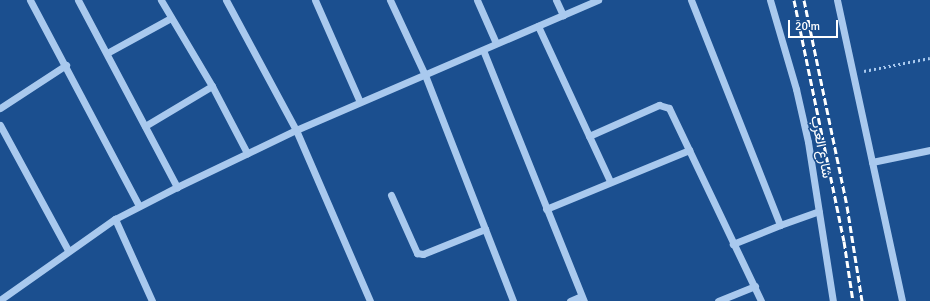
<!DOCTYPE html>
<html>
<head>
<meta charset="utf-8">
<style>
	body { margin:0 }
	#map { position:relative; width:930px; height:301px; overflow:hidden; background:#1b4f8f; font-family:Signika,Vazirmatn,sans-serif }
	div>[style] { position:absolute }
	.path>* { height:2.5px; margin-top:-1.25px; transform-origin:0; background:repeating-linear-gradient(90deg,#a9c9ee 0 2px,transparent 0 5px) }
	.minor>* { height:7px; margin:-3.5px; padding:0 3.5px; transform-origin:3.5px; border-radius:3.5px; background:#a9c9ee }
	.rail>* { height:3px; margin-top:-1.5px; transform-origin:0; background:repeating-linear-gradient(90deg,#fff 0 7px,transparent 0 10px) }
	span { translate:-50% -50%; white-space:nowrap; text-align:center; line-height:1.15; -webkit-text-stroke:3px #1b4f8f; paint-order:stroke }
	.street-label { font-size:14px; color:#fff }
	.scale { position:absolute; left:788px; top:20px; width:50px; height:18px; box-sizing:border-box; border:2px solid #fff; border-top:0; padding-left:5px; font-size:12px; line-height:14px; white-space:nowrap; color:#fff; -webkit-text-stroke:3px #1b4f8f; paint-order:stroke }
</style>
</head>
<body>
<div id="map">
	<div class="path">
		<i style="left:864px;top:71px;width:67px;rotate:-11.1deg"></i>
	</div>
	<div class="minor">
		<i style="left:30px;top:0;width:233px;rotate:62.1deg"></i>
		<i style="left:78px;top:0;width:212px;rotate:62.1deg"></i>
		<i style="left:226px;top:0;width:148px;rotate:61.7deg"></i>
		<i style="left:296px;top:130px;width:186px;rotate:66.6deg"></i>
		<i style="left:315px;top:0;width:111px;rotate:66.2deg"></i>
		<i style="left:390px;top:0;width:83px;rotate:65deg"></i>
		<i style="left:425px;top:75px;width:243px;rotate:68.7deg"></i>
		<i style="left:477px;top:0;width:47px;rotate:66.2deg"></i>
		<i style="left:556px;top:0;width:17px;rotate:65deg"></i>
		<i style="left:691px;top:0;width:242px;rotate:68.4deg"></i>
		<i style="left:780px;top:225px;width:51px;rotate:158deg"></i>
		<i style="left:770px;top:0;width:93px;rotate:73.7deg"></i>
		<i style="left:796px;top:89px;width:54px;rotate:77.2deg"></i>
		<i style="left:808px;top:142px;width:161px;rotate:81.1deg"></i>
		<i style="left:837px;top:0;width:308px;rotate:77.8deg"></i>
		<i style="left:538px;top:26px;width:171px;rotate:65.1deg"></i>
		<i style="left:483px;top:50px;width:271px;rotate:68.1deg"></i>
		<i style="left:107px;top:53px;width:73px;rotate:-28.7deg"></i>
		<i style="left:212px;top:86px;width:76px;rotate:62.4deg"></i>
		<i style="left:0;top:108px;width:79px;rotate:-33.1deg"></i>
		<i style="left:0;top:125px;width:142px;rotate:61.5deg"></i>
		<i style="left:145px;top:126px;width:78px;rotate:-30.8deg"></i>
		<i style="left:212px;top:86px;width:100px;rotate:-120.7deg"></i>
		<i style="left:589px;top:136px;width:77px;rotate:-23.9deg"></i>
		<i style="left:659px;top:105px;width:10px;rotate:17deg"></i>
		<i style="left:669px;top:108px;width:214px;rotate:64.5deg"></i>
		<i style="left:872px;top:162px;width:59px;rotate:-11.7deg"></i>
		<i style="left:391px;top:195px;width:64px;rotate:65.9deg"></i>
		<i style="left:417px;top:253px;width:6px;rotate:9deg"></i>
		<i style="left:423px;top:254px;width:67px;rotate:-22deg"></i>
		<i style="left:546px;top:209px;width:155px;rotate:-22.4deg"></i>
		<i style="left:115px;top:219px;width:90px;rotate:65.7deg"></i>
		<i style="left:780px;top:225px;width:41px;rotate:-19.7deg"></i>
		<i style="left:0;top:300px;width:141px;rotate:-35.2deg"></i>
		<i style="left:115px;top:219px;width:70px;rotate:-27.3deg"></i>
		<i style="left:177px;top:187px;width:132px;rotate:-25.6deg"></i>
		<i style="left:296px;top:130px;width:329px;rotate:-23.3deg"></i>
		<i style="left:570px;top:301px;width:12px;rotate:-24deg"></i>
		<i style="left:718px;top:301px;width:40px;rotate:-22deg"></i>
	</div>
	<div class="rail">
		<i style="left:794px;top:0;width:246px;rotate:78.3deg"></i>
		<i style="left:844px;top:241px;width:61px;rotate:81.5deg"></i>
		<i style="left:804px;top:0;width:210px;rotate:78.2deg"></i>
		<i style="left:847px;top:206px;width:96px;rotate:81deg"></i>
	</div>
	<div class="street-label">
		<span style="left:821px;top:147px;rotate:79deg">شارع العرب</span>
	</div>
	<div class="scale">20 m</div>
</div>
</body>
</html>
